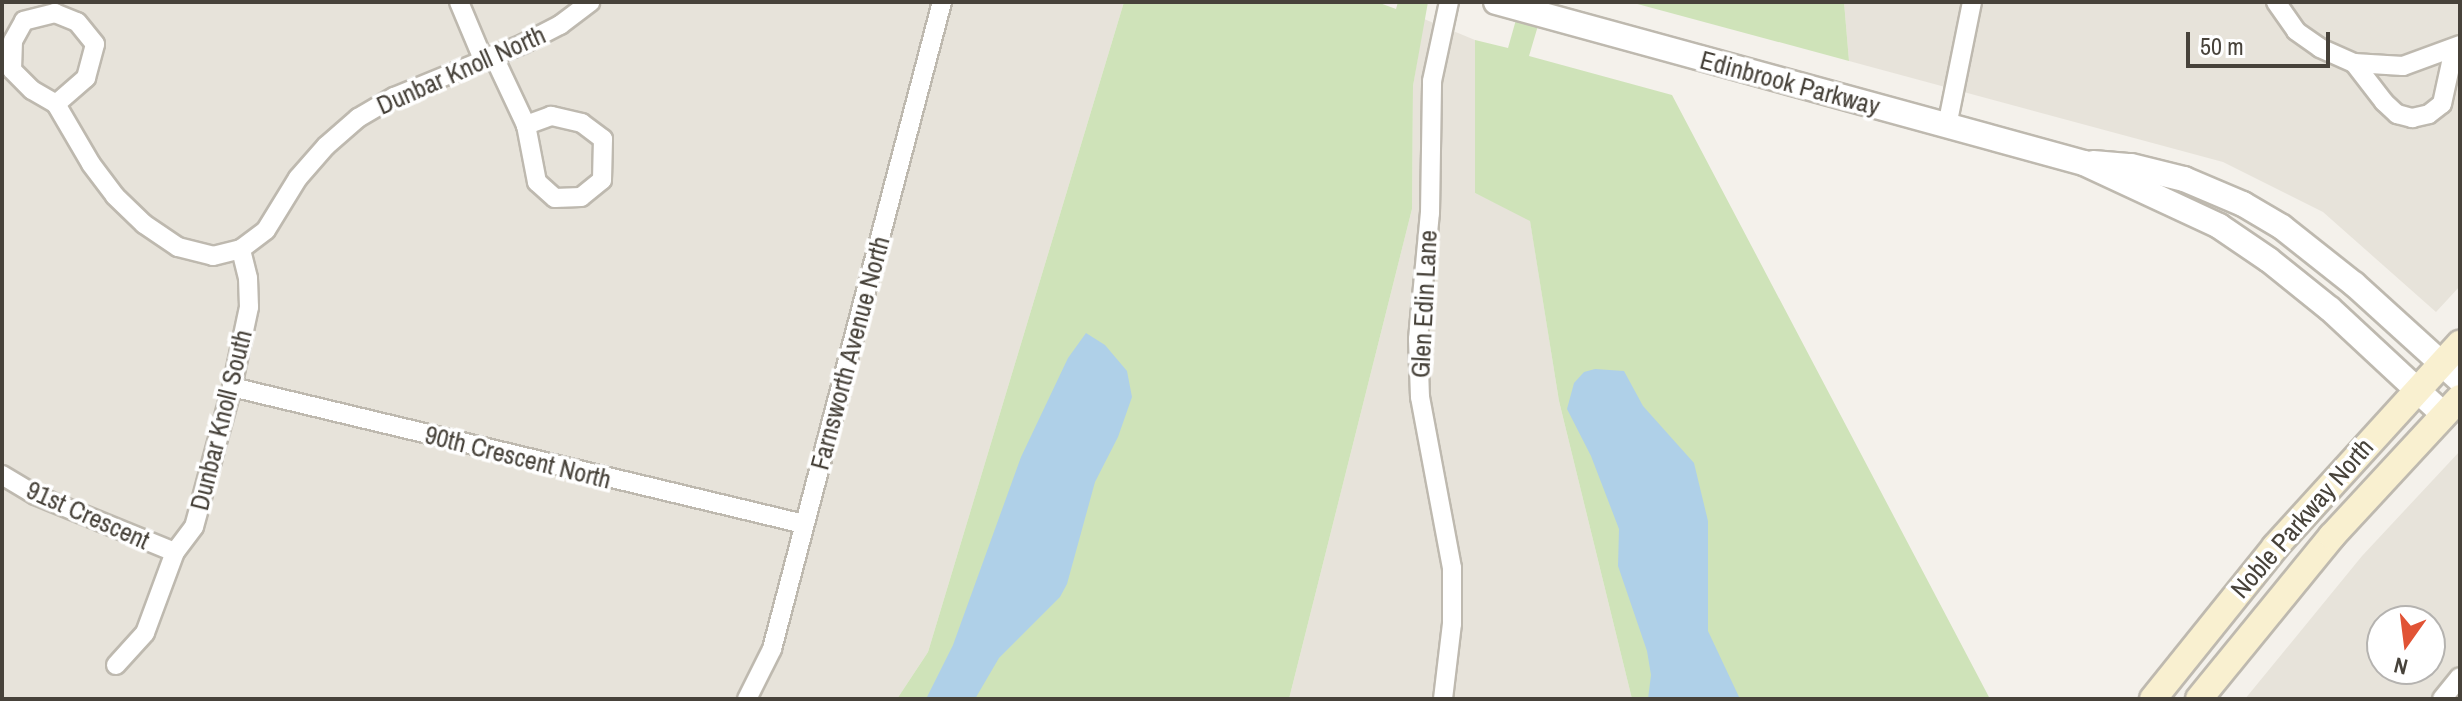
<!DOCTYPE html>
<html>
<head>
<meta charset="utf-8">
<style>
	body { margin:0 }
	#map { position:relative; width:2462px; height:701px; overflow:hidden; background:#f4f1eb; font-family:"Archivo Narrow",sans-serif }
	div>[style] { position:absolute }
	.residential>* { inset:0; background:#e7e3da }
	.green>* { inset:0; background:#cfe3b9 }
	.water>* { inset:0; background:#afd0e8 }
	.roads { filter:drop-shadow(2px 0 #beb9af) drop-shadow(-2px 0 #beb9af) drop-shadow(0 2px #beb9af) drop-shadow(0 -2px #beb9af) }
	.minor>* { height:18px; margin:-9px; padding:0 9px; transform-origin:9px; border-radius:9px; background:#fff }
	.tertiary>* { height:24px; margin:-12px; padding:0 12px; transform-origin:12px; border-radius:12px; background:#fff }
	.secondary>* { height:26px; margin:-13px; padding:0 13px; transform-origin:13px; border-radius:13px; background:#f9f0d0 }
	span { translate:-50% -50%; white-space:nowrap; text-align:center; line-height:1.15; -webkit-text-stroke:7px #fff; paint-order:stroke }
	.street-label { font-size:26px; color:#47423a }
	.frame { position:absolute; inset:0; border:4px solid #47423a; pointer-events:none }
	.north { position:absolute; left:2366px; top:605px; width:80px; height:80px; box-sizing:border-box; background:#fff; border:2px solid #b5b3b0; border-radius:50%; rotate:194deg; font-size:22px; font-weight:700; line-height:32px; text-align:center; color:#47423a }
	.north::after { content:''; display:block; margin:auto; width:28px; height:36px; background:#e15335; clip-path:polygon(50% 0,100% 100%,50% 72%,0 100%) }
	.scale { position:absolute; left:2186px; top:32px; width:144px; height:36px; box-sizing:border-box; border:4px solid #47423a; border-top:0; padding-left:10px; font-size:24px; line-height:28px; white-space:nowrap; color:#47423a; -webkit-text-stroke:6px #fff; paint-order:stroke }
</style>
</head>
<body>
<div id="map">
	<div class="residential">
		<i style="clip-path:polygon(2px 2px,1124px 2px,928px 652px,897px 699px,2px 699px)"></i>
		<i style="clip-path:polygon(1844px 2px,2460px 2px,2460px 286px,2436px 312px,2323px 212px,2223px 162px,1849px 61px)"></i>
		<i style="clip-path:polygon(1424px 19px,1475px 40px,1475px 193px,1530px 220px,1559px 401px,1632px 699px,1289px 699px,1412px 209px,1413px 86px)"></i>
		<i style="clip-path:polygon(evenodd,2460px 451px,2460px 699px,2245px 699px,2362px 556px,2460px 451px,2382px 621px,2430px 621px,2430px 669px,2382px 669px,2382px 621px)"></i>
	</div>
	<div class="green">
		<i style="clip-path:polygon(1124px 2px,1377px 2px,1396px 9px,1398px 2px,1428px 2px,1413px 86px,1412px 209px,1289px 699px,897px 699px,928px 652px)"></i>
		<i style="clip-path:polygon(1521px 2px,1545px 2px,1529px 56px,1672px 95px,1990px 699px,1632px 699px,1559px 401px,1530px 221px,1475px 193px,1475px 40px,1508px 48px)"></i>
		<i style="clip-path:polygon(1630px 2px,1844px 2px,1849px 61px)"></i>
	</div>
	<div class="water">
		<i style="clip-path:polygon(1086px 333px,1105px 345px,1127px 371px,1132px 397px,1118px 437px,1095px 482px,1067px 584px,1060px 597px,999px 658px,975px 699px,926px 699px,953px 645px,1021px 457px,1068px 358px)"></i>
		<i style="clip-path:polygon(1595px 369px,1624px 371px,1643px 406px,1694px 463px,1708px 521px,1708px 631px,1740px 699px,1648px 699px,1651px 675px,1647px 651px,1618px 566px,1619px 529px,1591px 456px,1567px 409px,1574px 383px,1584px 372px)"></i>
	</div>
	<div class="roads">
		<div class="minor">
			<i style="left:459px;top:2px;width:62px;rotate:67.2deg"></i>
			<i style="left:2276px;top:2px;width:35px;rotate:55deg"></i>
			<i style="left:2296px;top:31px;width:29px;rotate:35deg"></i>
			<i style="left:2320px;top:48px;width:37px;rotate:24deg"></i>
			<i style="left:2354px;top:63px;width:49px;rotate:3.5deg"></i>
			<i style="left:2403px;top:66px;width:61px;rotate:-20.2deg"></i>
			<i style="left:493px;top:55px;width:77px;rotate:64.8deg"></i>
			<i style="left:526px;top:125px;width:58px;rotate:79.1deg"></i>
			<i style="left:537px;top:182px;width:24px;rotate:42deg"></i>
			<i style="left:555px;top:198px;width:26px;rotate:-2deg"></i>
			<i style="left:581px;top:197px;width:27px;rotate:-39deg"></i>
			<i style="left:602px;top:180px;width:41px;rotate:-88.6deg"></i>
			<i style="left:603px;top:139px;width:26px;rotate:-143deg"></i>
			<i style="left:582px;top:123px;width:32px;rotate:-167deg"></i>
			<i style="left:551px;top:116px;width:27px;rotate:160deg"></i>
			<i style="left:2354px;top:63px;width:49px;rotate:52.4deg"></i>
			<i style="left:2384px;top:102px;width:18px;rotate:43deg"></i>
			<i style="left:2397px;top:114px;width:16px;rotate:15deg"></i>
			<i style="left:2412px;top:118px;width:17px;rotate:-13deg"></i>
			<i style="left:2429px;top:114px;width:16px;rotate:-38deg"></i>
			<i style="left:2442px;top:104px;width:56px;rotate:-77.7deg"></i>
			<i style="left:56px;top:104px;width:40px;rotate:-41deg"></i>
			<i style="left:86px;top:78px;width:35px;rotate:-75deg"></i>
			<i style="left:95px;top:44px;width:28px;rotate:-129deg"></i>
			<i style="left:77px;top:22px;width:24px;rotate:-158deg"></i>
			<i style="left:55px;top:13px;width:32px;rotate:166deg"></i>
			<i style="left:24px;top:21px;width:23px;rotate:119deg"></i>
			<i style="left:13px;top:41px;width:29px;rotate:92deg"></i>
			<i style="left:12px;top:70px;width:28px;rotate:45deg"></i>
			<i style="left:32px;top:90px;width:28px;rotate:30deg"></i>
			<i style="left:56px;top:104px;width:69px;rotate:59.7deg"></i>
			<i style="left:91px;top:164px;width:40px;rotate:53deg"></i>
			<i style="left:115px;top:196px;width:40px;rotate:44deg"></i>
			<i style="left:144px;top:224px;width:41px;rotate:34.1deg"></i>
			<i style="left:178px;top:247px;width:36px;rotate:14deg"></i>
			<i style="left:213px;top:256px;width:29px;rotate:-14deg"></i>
			<i style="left:241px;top:249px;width:31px;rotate:-37deg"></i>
			<i style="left:266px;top:230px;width:61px;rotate:-58.4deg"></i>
			<i style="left:298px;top:178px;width:43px;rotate:-48.8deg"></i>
			<i style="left:326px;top:146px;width:43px;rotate:-41.2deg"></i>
			<i style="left:358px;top:118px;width:42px;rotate:-30.3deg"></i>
			<i style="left:394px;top:97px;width:139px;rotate:-22.3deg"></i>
			<i style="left:523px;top:44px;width:42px;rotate:-27.2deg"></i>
			<i style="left:560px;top:25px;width:38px;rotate:-37deg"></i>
			<i style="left:1947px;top:126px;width:126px;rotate:-78.6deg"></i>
			<i style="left:232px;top:387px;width:588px;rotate:13.47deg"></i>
			<i style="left:2px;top:475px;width:39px;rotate:31deg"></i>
			<i style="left:35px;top:495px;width:151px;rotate:22.2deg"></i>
			<i style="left:116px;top:665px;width:43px;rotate:-47.8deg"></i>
			<i style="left:145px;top:633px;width:86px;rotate:-69.7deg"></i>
			<i style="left:175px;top:552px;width:31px;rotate:-53deg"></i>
			<i style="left:194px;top:527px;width:145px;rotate:-74.8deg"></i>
			<i style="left:232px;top:387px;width:82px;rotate:-78deg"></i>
			<i style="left:249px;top:307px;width:29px;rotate:-92deg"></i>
			<i style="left:248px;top:278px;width:30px;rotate:-104deg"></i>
			<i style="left:747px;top:699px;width:56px;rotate:-63.4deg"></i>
			<i style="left:772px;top:649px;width:669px;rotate:-75.28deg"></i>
			<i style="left:1443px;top:699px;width:76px;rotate:-83.2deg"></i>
			<i style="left:1452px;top:624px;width:56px;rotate:-90deg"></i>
			<i style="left:1452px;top:568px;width:174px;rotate:-100.6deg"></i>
			<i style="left:1420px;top:397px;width:58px;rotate:-92deg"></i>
			<i style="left:1418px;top:339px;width:127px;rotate:-84.6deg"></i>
			<i style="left:1430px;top:213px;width:132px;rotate:-89.1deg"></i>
			<i style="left:1432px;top:81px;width:81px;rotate:-77.9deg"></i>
			<i style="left:2442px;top:699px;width:28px;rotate:-51deg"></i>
		</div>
		<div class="tertiary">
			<i style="left:1496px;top:2px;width:610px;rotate:15.31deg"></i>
			<i style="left:2084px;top:163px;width:149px;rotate:25deg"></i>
			<i style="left:2219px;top:226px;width:60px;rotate:34.2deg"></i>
			<i style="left:2269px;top:260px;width:78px;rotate:38.8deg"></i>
			<i style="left:2330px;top:309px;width:156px;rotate:42.9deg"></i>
			<i style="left:2093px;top:163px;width:38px;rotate:5deg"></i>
			<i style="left:2131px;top:166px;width:55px;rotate:13.8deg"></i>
			<i style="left:2184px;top:179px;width:64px;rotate:23deg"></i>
			<i style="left:2243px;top:204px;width:45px;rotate:30.5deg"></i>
			<i style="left:2282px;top:227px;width:92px;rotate:38.4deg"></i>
			<i style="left:2354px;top:284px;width:143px;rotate:42.2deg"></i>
		</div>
		<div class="secondary">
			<i style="left:2153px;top:699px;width:195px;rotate:-51.2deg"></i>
			<i style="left:2275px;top:547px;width:275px;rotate:-47.7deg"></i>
			<i style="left:2199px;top:699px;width:210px;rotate:-50.8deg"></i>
			<i style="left:2332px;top:536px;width:188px;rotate:-47.2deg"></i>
		</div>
	</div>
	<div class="street-label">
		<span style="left:461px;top:70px;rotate:-24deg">Dunbar Knoll North</span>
		<span style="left:1790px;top:83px;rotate:15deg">Edinbrook Parkway</span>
		<span style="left:1424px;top:304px;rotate:-87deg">Glen Edin Lane</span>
		<span style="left:850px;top:353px;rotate:-75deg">Farnsworth Avenue North</span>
		<span style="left:221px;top:420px;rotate:-76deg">Dunbar Knoll South</span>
		<span style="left:518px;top:457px;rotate:14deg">90th Crescent North</span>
		<span style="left:88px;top:515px;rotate:24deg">91st Crescent</span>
		<span style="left:2302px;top:518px;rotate:-49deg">Noble Parkway North</span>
	</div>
	<div class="frame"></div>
	<div class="north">N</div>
	<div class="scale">50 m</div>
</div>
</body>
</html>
